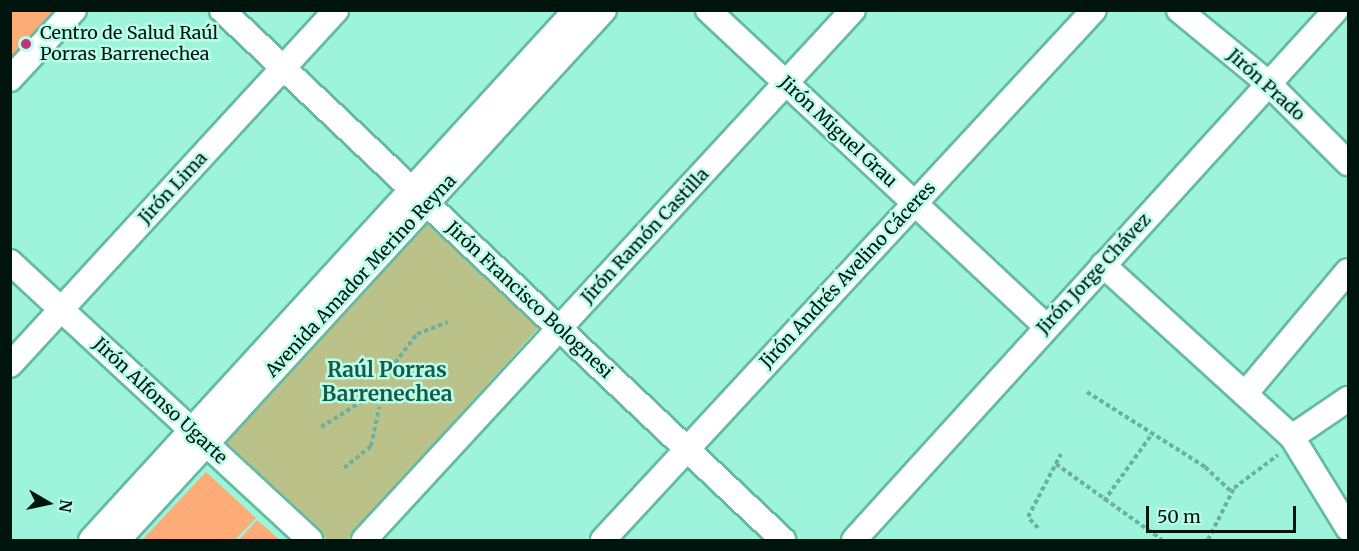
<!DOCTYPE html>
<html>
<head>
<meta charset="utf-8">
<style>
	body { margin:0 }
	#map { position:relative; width:1359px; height:551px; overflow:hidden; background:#9ef4db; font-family:Merriweather,serif }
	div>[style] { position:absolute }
	.green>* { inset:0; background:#bbc289 }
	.building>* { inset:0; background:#fdac77 }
	.path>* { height:4px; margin-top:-2px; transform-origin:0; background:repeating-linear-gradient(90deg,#6eb09d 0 4.5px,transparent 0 7.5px) }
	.roads { filter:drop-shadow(2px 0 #65baa2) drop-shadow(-2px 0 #65baa2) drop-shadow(0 2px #65baa2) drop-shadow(0 -2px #65baa2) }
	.minor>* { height:24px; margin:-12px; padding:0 12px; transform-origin:12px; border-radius:12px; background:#fff }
	.dots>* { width:16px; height:16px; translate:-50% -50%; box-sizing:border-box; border:3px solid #bbfee9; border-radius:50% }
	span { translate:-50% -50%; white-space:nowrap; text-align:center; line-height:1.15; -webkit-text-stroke:5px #bbfee9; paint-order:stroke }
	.poi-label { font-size:18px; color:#00140e }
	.left { translate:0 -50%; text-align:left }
	.street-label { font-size:18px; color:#00140e }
	.quarter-label { font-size:21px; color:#155b4b; font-weight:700 }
	.frame { position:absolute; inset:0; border:12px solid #00140e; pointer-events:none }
	.north { position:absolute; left:18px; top:473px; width:60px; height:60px; -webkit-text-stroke:4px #bbfee9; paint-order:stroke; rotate:99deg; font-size:16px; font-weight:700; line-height:24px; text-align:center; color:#00140e }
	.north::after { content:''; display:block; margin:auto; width:21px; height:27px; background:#00140e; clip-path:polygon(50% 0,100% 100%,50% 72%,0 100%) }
	.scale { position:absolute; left:1146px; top:506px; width:150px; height:27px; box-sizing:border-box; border:3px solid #00140e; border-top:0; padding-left:8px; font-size:18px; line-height:21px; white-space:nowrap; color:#00140e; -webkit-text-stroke:4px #bbfee9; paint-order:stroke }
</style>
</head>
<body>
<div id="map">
	<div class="green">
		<i style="clip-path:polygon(427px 219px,539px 327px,347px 540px,327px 540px,224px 441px)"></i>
	</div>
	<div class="building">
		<i style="clip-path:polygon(10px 10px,73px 10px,10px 77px)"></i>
		<i style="clip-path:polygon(206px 472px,256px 518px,235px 540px,142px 540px)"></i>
		<i style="clip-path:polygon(257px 520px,280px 540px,239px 540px)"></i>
	</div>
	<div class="path">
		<i style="left:395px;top:363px;width:36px;rotate:-53deg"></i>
		<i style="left:417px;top:334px;width:33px;rotate:-21deg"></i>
		<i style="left:1087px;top:392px;width:140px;rotate:32.4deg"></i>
		<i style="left:1205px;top:467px;width:37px;rotate:43deg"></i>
		<i style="left:321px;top:427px;width:54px;rotate:-32.2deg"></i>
		<i style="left:1056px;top:464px;width:130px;rotate:35.6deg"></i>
		<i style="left:344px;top:468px;width:35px;rotate:-39deg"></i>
		<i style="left:371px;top:446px;width:40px;rotate:-78deg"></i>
		<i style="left:1104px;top:501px;width:82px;rotate:-54.4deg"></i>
		<i style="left:1038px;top:528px;width:15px;rotate:-132deg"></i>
		<i style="left:1028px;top:517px;width:71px;rotate:-62.4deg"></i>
		<i style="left:1208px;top:540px;width:58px;rotate:-63.4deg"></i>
		<i style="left:1234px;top:488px;width:55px;rotate:-36.9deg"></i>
	</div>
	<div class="roads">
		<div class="minor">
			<i style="left:222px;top:10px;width:772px;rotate:43.37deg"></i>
			<i style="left:708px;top:10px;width:463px;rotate:43.1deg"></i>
			<i style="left:1179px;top:10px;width:117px;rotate:39.4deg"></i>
			<i style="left:1269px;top:84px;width:112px;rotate:45deg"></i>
			<i style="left:10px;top:79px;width:94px;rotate:-47.2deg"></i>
			<i style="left:10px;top:262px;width:409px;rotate:42.8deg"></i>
			<i style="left:1103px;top:265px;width:256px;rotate:42.3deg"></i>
			<i style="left:1292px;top:437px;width:107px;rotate:58.4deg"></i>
			<i style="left:10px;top:365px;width:482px;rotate:-47.4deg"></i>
			<i style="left:1245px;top:394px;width:160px;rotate:-50.1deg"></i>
			<i style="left:1292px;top:437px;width:68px;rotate:-34.2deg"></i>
			<i style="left:91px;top:540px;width:718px;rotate:-47.54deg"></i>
			<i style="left:118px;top:540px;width:719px;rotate:-47.48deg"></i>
			<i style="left:364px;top:540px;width:721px;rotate:-47.3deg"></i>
			<i style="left:603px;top:540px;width:722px;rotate:-47.19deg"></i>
			<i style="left:854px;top:540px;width:716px;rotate:-47.72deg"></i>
		</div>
	</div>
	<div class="dots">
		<i style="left:26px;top:44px;background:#bc377a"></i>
	</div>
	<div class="poi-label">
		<span class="left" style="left:40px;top:44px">Centro de Salud Raúl<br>Porras Barrenechea</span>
	</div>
	<div class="street-label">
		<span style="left:1266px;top:85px;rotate:42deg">Jirón Prado</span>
		<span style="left:838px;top:132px;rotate:43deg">Jirón Miguel Grau</span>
		<span style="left:173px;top:188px;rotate:-47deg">Jirón Lima</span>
		<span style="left:645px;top:236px;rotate:-47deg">Jirón Ramón Castilla</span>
		<span style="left:1094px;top:274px;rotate:-47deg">Jirón Jorge Chávez</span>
		<span style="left:848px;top:275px;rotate:-47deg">Jirón Andrés Avelino Cáceres</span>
		<span style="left:361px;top:276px;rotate:-47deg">Avenida Amador Merino Reyna</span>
		<span style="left:529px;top:300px;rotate:43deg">Jirón Francisco Bolognesi</span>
		<span style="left:160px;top:401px;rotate:43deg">Jirón Alfonso Ugarte</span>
	</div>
	<div class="quarter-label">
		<span style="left:387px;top:382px">Raúl Porras<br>Barrenechea</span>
	</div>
	<div class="frame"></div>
	<div class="north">N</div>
	<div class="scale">50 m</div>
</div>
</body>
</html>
